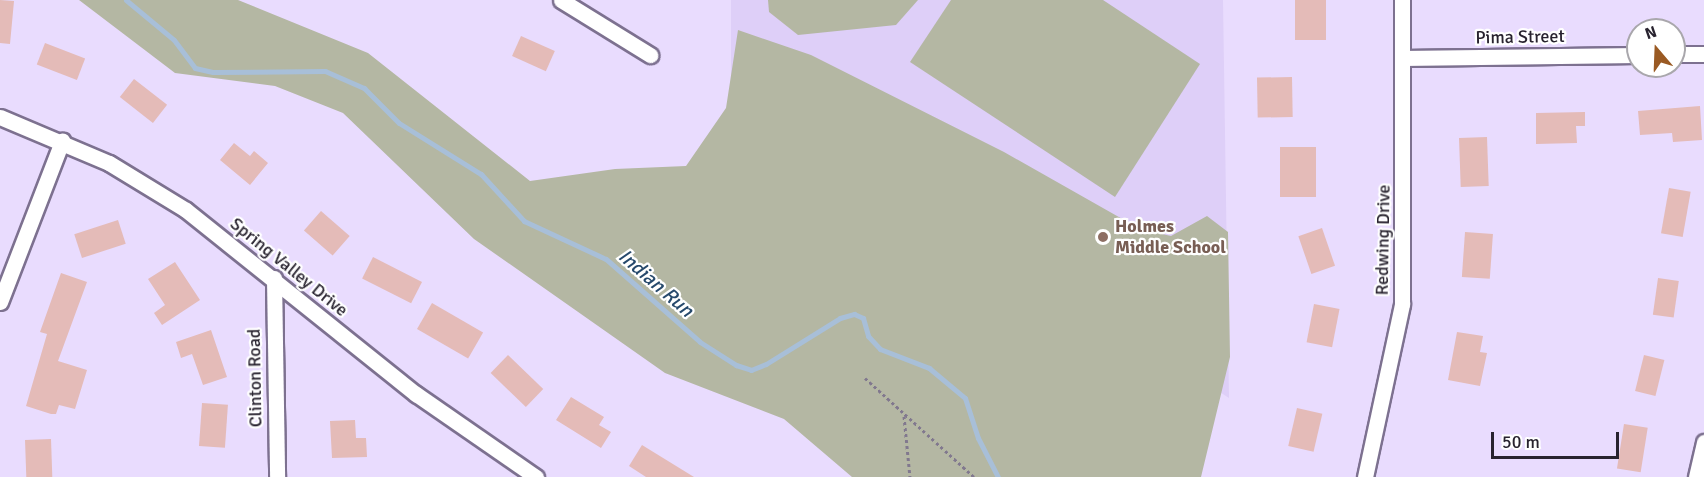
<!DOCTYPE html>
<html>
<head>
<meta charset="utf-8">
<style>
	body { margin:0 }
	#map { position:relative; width:1704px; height:477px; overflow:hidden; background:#e9dcfe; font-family:Signika,sans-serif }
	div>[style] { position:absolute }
	.built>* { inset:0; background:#decff8 }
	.green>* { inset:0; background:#b4b7a3 }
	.stream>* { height:5px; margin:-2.5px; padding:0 2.5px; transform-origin:2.5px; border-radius:2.5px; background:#a8bfd8 }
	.building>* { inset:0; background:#e4bbb8; transform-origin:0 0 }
	.path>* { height:3px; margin-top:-1.5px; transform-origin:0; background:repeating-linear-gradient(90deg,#81788e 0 3px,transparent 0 6px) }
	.roads { filter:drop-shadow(2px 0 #7d7190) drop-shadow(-2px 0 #7d7190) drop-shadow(0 2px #7d7190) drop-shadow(0 -2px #7d7190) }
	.minor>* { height:15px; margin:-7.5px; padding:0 7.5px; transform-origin:7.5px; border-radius:7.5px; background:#fff }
	.dots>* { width:16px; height:16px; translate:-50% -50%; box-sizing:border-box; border:3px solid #fff; border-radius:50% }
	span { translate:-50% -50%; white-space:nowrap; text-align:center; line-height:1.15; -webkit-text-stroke:4.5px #fff; paint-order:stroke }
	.street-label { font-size:18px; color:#28232f }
	.education-label { font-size:18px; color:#785e54; font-weight:700 }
	.left { translate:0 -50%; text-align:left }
	.water-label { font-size:20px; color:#26496c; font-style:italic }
	.north { position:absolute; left:1626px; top:18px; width:60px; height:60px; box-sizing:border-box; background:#fff; border:2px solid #a9a7ac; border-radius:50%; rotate:341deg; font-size:16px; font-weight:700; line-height:24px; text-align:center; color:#28232f }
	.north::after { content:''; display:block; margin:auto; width:21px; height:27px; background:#9a5a23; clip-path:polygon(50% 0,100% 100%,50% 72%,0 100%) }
	.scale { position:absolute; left:1491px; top:432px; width:128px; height:27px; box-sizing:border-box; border:3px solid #28232f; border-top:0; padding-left:8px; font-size:18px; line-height:21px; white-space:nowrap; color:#28232f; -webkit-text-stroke:4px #fff; paint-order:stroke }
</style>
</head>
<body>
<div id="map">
	<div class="built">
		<i style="clip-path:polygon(731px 0,1223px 0,1229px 398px,731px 76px)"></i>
	</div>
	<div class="green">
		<i style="clip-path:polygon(79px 0,238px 0,368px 53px,530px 181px,615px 169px,686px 166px,726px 108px,738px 30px,811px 55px,1004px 152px,1140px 229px,1171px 236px,1207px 216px,1228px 232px,1230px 357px,1201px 477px,852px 477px,784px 419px,665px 373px,474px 239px,343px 113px,275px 86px,175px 73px)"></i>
		<i style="clip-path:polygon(768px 0,918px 0,896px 25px,798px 35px,769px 12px)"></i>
		<i style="clip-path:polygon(951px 0,1103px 0,1200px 64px,1115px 197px,910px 62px)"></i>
	</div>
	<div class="stream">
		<i style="left:126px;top:0;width:62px;rotate:39.8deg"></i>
		<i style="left:174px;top:40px;width:35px;rotate:53deg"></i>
		<i style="left:195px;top:68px;width:18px;rotate:13deg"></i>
		<i style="left:213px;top:72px;width:112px;rotate:-0.5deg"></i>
		<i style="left:325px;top:71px;width:43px;rotate:23.6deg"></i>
		<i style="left:364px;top:88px;width:49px;rotate:45deg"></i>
		<i style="left:399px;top:123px;width:97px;rotate:31.9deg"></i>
		<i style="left:481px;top:174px;width:64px;rotate:47.5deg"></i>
		<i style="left:524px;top:221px;width:90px;rotate:24.9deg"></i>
		<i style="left:606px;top:259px;width:125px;rotate:41.4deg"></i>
		<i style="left:700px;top:342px;width:43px;rotate:32.6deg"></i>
		<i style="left:736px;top:365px;width:16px;rotate:18deg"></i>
		<i style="left:751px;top:370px;width:16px;rotate:-22deg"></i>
		<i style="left:766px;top:364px;width:87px;rotate:-31.9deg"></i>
		<i style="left:840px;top:318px;width:15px;rotate:-16deg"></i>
		<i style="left:854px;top:314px;width:10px;rotate:24deg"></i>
		<i style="left:863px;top:318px;width:19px;rotate:74deg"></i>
		<i style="left:868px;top:336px;width:18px;rotate:47deg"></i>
		<i style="left:880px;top:349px;width:53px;rotate:21.2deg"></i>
		<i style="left:929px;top:368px;width:47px;rotate:39.8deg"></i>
		<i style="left:965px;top:398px;width:42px;rotate:72deg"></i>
		<i style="left:978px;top:438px;width:44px;rotate:62.9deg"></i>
	</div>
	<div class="building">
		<i style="clip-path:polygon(0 0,14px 1px,10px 44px,0 43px)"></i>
		<i style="left:1295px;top:0;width:31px;height:40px"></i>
		<i style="left:521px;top:36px;width:37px;height:22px;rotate:24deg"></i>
		<i style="left:45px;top:43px;width:43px;height:23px;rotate:21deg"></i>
		<i style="left:1292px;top:77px;width:40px;height:35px;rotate:89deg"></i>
		<i style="left:134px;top:79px;width:42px;height:23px;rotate:38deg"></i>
		<i style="clip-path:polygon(1700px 106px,1702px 140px,1673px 142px,1672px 133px,1640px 135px,1638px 111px)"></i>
		<i style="clip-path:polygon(1585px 112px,1585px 126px,1576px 126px,1577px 143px,1536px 144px,1536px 113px)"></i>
		<i style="left:1487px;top:137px;width:49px;height:28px;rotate:88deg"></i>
		<i style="clip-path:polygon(234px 143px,250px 156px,254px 151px,268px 163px,250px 185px,220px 160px)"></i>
		<i style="left:1280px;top:147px;width:36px;height:50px"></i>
		<i style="left:1669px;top:188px;width:22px;height:46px;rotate:10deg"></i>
		<i style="left:321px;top:211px;width:38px;height:26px;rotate:41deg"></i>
		<i style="left:118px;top:220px;width:25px;height:46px;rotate:72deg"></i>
		<i style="left:1322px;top:228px;width:40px;height:25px;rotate:71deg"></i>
		<i style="left:1465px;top:232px;width:28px;height:45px;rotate:4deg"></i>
		<i style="left:373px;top:257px;width:55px;height:24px;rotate:27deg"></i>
		<i style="clip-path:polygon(175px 262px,200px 300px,162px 325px,154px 313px,165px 305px,148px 279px)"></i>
		<i style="clip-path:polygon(61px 273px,87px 282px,58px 361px,87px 370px,75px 409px,59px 405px,56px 414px,51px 414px,26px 406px,47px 334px,40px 332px)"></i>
		<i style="left:1658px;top:278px;width:21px;height:37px;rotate:8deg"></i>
		<i style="left:432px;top:303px;width:59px;height:30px;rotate:30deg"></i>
		<i style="left:1314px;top:304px;width:26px;height:39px;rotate:11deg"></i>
		<i style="clip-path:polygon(211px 330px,227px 377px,203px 385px,192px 354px,181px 358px,176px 342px)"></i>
		<i style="clip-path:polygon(1457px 332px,1483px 336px,1480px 352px,1487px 353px,1480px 386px,1448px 380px)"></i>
		<i style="left:508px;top:355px;width:49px;height:25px;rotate:44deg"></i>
		<i style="left:1644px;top:355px;width:21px;height:37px;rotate:14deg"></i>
		<i style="clip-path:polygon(571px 397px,604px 417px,599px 425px,611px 432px,601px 448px,556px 420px)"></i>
		<i style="left:202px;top:403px;width:26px;height:43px;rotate:4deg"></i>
		<i style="left:1297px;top:408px;width:26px;height:39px;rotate:13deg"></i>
		<i style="clip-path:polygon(355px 420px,356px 438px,366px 438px,367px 457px,332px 458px,330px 421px)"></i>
		<i style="left:1624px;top:424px;width:24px;height:45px;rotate:9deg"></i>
		<i style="left:51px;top:439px;width:38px;height:26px;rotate:88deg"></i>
		<i style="clip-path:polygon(642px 445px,694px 477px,646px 477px,629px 466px)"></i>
	</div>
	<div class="path">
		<i style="left:865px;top:378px;width:147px;rotate:42.2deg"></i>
		<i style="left:904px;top:416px;width:61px;rotate:84.4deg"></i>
	</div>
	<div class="roads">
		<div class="minor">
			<i style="left:561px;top:0;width:105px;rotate:31.7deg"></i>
			<i style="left:1674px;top:54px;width:30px"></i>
			<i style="left:1402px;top:58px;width:236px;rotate:-0.7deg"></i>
			<i style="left:0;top:117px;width:118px;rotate:22.9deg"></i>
			<i style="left:109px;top:163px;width:90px;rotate:31.4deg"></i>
			<i style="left:186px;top:210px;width:295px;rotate:38.7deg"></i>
			<i style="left:416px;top:394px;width:146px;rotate:34.7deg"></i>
			<i style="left:274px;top:278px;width:199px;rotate:89.1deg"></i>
			<i style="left:0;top:302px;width:173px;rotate:-68.9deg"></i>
			<i style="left:1365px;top:477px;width:177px;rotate:-77.9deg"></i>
			<i style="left:1402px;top:304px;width:304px;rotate:-90deg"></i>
			<i style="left:1696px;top:477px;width:36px;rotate:-77deg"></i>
		</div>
	</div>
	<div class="dots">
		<i style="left:1103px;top:237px;background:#8d6e63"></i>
	</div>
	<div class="street-label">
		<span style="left:1520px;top:37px;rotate:-1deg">Pima Street</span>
		<span style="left:1383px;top:240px;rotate:-89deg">Redwing Drive</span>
		<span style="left:289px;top:267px;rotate:39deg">Spring Valley Drive</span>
		<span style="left:255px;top:378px;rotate:-91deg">Clinton Road</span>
	</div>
	<div class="education-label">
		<span class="left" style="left:1115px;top:237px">Holmes<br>Middle School</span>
	</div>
	<div class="water-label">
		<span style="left:656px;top:283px;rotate:41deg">Indian Run</span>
	</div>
	<div class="north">N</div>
	<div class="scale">50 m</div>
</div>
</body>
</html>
